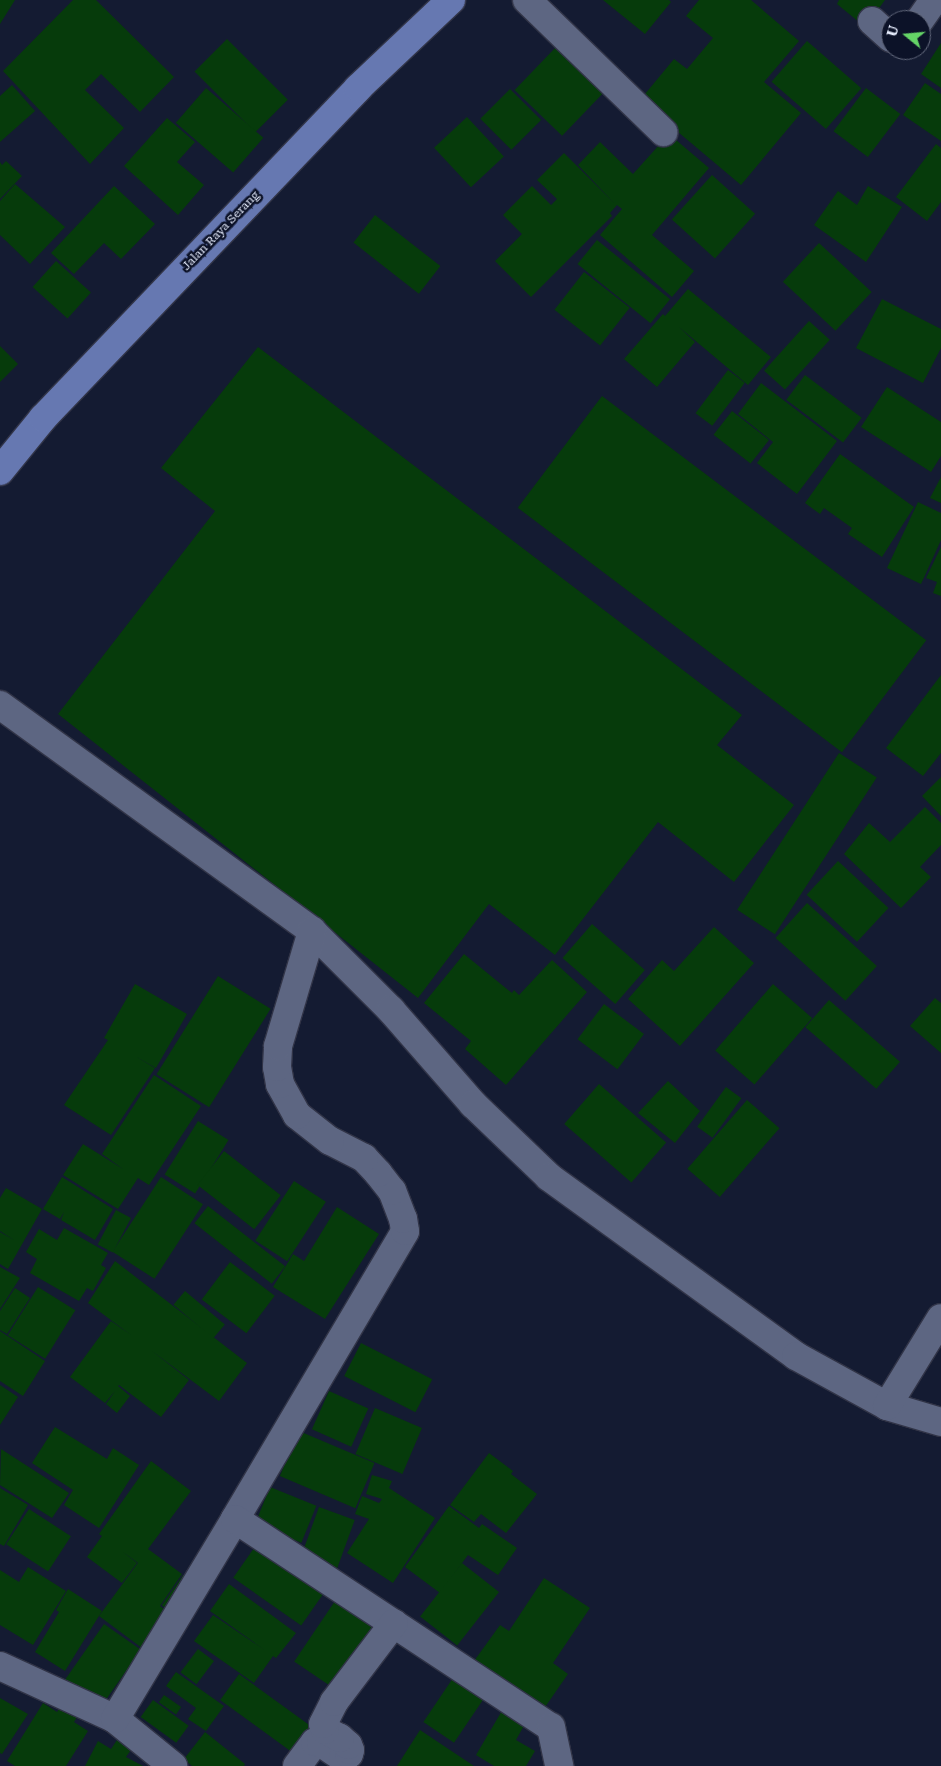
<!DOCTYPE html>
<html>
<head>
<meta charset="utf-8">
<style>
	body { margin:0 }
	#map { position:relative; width:941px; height:1766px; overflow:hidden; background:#141b32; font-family:"Roboto Serif",serif }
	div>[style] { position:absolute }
	.building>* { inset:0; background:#063b0b; transform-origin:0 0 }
	.roads { filter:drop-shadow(1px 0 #313447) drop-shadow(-1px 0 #313447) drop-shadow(0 1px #313447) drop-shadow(0 -1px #313447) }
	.minor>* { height:28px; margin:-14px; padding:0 14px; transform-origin:14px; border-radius:14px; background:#5d6682 }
	.trunk>* { height:28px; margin:-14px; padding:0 14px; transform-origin:14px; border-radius:14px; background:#6678b1 }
	span { translate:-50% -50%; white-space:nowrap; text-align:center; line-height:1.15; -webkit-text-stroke:5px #0c1228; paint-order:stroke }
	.street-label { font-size:12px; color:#e8eeff }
	.north { position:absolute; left:881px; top:10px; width:50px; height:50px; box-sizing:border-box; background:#0c1228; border:1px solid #646a7e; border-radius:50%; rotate:287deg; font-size:14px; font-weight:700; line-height:20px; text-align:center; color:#e8eeff }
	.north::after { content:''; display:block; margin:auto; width:18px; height:22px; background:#65d467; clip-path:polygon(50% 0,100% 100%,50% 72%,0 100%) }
</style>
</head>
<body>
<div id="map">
	<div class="building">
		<i style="clip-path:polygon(0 0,15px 0,0 24px)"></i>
		<i style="clip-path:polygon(73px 0,96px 0,174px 77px,140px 112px,101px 74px,85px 90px,124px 128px,90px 164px,3px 71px)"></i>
		<i style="clip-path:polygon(603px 0,669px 0,671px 2px,645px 34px)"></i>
		<i style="clip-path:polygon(699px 0,751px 0,799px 41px,764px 82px,801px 113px,741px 185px,640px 100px,674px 59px,687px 69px,713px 38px,686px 16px)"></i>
		<i style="clip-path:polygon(839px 0,885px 0,865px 27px,837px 4px)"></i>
		<i style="left:227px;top:39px;width:86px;height:46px;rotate:45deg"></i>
		<i style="left:807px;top:41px;width:72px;height:54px;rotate:41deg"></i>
		<i style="clip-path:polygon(941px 43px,941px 88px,921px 74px)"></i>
		<i style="left:557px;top:46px;width:66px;height:61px;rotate:44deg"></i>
		<i style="clip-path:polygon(925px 83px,941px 94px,941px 141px,903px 115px)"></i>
		<i style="clip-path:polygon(12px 85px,35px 111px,0 142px,0 96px)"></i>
		<i style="left:206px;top:88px;width:76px;height:46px;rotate:41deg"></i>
		<i style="left:866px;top:88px;width:43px;height:54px;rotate:37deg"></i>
		<i style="left:510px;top:89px;width:44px;height:42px;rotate:45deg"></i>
		<i style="left:467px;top:117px;width:54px;height:45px;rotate:47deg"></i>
		<i style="clip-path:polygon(167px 118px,195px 142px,177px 162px,204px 185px,178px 215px,124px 166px)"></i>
		<i style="clip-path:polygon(669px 134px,709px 168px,652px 235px,694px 271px,672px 297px,600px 235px,622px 209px,617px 205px,610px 213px,612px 216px,531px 297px,495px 261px,522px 234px,503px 215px,532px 186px,551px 205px,557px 199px,537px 180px,564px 153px,614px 203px,578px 165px,600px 142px,633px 174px)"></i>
		<i style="clip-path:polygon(936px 144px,941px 148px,941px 202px,927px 221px,896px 197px)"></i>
		<i style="clip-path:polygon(6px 161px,22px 176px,0 199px,0 162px,2px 165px)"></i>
		<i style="left:712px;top:175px;width:58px;height:60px;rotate:42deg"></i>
		<i style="clip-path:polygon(15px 184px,65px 227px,30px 264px,0 235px,0 201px)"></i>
		<i style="clip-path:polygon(114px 186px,155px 224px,121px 259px,104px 243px,74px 274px,51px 253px)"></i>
		<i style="clip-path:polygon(868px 186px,902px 207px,866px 262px,814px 225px,838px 191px,857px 205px)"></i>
		<i style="left:375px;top:215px;width:83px;height:35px;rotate:38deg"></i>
		<i style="left:597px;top:240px;width:94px;height:31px;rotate:39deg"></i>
		<i style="left:819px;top:243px;width:72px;height:53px;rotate:43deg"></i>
		<i style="left:56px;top:261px;width:47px;height:35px;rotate:42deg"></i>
		<i style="left:584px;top:272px;width:58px;height:48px;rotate:38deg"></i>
		<i style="clip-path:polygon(688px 289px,771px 357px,748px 385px,679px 327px,695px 342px,657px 387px,624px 359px,663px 314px,665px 316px)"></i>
		<i style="clip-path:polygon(882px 299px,941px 329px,941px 348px,923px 383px,856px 348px)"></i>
		<i style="left:809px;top:321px;width:28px;height:67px;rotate:42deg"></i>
		<i style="clip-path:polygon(0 346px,18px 364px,0 382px)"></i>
		<i style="clip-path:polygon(258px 347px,742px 715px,717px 745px,794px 805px,734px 882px,658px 822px,555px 955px,489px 904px,418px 998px,58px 714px,215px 511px,161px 468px)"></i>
		<i style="left:728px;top:370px;width:21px;height:54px;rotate:37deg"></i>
		<i style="left:805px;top:375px;width:71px;height:31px;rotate:37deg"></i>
		<i style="clip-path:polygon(761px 383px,837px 441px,797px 494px,757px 463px,773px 442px,738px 414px)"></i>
		<i style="clip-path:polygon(887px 387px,941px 422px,941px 456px,931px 472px,861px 427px)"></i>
		<i style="left:602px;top:396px;width:406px;height:140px;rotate:37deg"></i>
		<i style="left:732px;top:411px;width:47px;height:30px;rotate:38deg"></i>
		<i style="clip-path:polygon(840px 454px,914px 507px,882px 557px,848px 534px,852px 528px,824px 508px,820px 514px,805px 503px)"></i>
		<i style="clip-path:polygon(941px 477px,941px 503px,930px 498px)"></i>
		<i style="clip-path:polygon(918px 502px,941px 513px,941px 540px,921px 584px,887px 568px)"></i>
		<i style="clip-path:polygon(941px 547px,941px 596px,933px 593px,937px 582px,926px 578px)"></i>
		<i style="clip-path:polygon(941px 675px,941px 753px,923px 776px,886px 748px)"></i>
		<i style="left:839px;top:753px;width:45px;height:187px;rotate:33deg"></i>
		<i style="clip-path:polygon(941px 777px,941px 816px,922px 796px)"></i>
		<i style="clip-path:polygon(925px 807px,941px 823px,941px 845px,920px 867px,931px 877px,901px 908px,844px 854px,869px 823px,890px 842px)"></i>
		<i style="left:838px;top:861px;width:69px;height:46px;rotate:43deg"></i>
		<i style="left:807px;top:903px;width:94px;height:47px;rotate:42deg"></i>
		<i style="left:592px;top:924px;width:70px;height:45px;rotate:41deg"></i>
		<i style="clip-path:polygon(714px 927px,754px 963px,680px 1046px,628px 999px,662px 960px,674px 971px)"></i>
		<i style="clip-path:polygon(464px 954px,512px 993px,514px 990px,519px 995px,552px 960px,587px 992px,506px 1085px,465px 1049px,471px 1041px,424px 1003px)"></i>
		<i style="left:218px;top:976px;width:62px;height:116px;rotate:32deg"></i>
		<i style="clip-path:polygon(135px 984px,187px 1014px,156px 1068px,135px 1056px,155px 1068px,111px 1135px,64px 1105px,108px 1040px,104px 1038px)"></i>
		<i style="left:773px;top:984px;width:52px;height:88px;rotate:41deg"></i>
		<i style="clip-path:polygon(935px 998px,941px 1003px,941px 1053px,910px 1026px)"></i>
		<i style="left:829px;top:1000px;width:94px;height:36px;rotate:41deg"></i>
		<i style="left:604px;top:1004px;width:50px;height:44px;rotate:37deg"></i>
		<i style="clip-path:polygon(154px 1075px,201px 1106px,149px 1185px,138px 1178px,118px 1209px,63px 1175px,83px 1144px,123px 1169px,102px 1154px)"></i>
		<i style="clip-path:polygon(668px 1081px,700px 1111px,675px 1143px,638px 1113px)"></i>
		<i style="left:599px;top:1084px;width:89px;height:53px;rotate:41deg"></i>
		<i style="left:726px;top:1087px;width:19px;height:49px;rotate:36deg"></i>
		<i style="left:747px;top:1100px;width:43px;height:91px;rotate:41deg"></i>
		<i style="left:198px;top:1121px;width:36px;height:63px;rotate:32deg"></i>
		<i style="left:224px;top:1151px;width:72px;height:43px;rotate:38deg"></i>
		<i style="clip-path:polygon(62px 1177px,113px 1209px,95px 1240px,61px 1220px,64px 1212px,60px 1219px,43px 1209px)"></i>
		<i style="left:161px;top:1177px;width:50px;height:89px;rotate:33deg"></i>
		<i style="left:294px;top:1181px;width:38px;height:71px;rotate:33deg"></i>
		<i style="clip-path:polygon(6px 1188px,42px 1209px,8px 1269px,0 1264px,0 1232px,14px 1240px,0 1231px,0 1198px)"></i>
		<i style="left:208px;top:1206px;width:98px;height:22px;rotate:38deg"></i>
		<i style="clip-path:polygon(337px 1207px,379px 1234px,325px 1319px,273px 1287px,293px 1254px,304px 1261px)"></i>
		<i style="left:116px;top:1210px;width:17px;height:39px;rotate:28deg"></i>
		<i style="clip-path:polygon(64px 1228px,108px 1253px,101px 1265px,106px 1268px,93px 1291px,87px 1288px,79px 1301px,30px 1273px,37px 1259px,26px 1252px,39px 1229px,57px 1240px)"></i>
		<i style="clip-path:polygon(115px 1261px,247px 1363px,219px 1401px,152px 1351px,189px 1380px,161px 1417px,119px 1385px,118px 1386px,130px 1396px,117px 1413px,106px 1404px,115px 1391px,105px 1403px,70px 1377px,111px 1321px,131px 1335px,88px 1303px)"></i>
		<i style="left:230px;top:1262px;width:56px;height:47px;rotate:37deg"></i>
		<i style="clip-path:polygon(0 1267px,20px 1278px,0 1309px)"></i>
		<i style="left:38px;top:1287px;width:44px;height:57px;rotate:32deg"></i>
		<i style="clip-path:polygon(15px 1288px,30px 1298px,7px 1334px,0 1330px,0 1311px)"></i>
		<i style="left:185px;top:1291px;width:52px;height:18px;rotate:40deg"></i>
		<i style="clip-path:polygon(0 1331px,45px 1361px,23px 1396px,0 1381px)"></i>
		<i style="left:361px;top:1343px;width:80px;height:37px;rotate:27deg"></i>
		<i style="clip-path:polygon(0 1385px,18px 1397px,0 1425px)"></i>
		<i style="left:329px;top:1391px;width:43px;height:42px;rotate:24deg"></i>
		<i style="left:375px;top:1408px;width:51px;height:50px;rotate:23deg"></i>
		<i style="clip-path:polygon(55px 1427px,107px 1459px,113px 1448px,139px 1465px,99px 1528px,64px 1505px,73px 1490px,32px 1463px)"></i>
		<i style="left:299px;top:1431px;width:82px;height:49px;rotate:23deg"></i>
		<i style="clip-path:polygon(1px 1449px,69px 1493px,52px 1518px,0 1485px)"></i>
		<i style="clip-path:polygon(489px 1453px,513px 1471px,511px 1474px,537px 1494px,506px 1533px,481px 1514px,474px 1522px,450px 1505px)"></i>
		<i style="clip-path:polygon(151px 1461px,191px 1491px,148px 1549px,182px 1574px,160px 1606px,168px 1612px,142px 1648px,99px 1616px,140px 1560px,138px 1563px,123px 1552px,137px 1563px,122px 1583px,87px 1557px,102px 1536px,99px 1534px)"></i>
		<i style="clip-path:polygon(372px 1475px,392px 1481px,389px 1488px,435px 1518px,393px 1583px,347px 1553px,369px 1519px,355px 1514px,362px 1496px,379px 1503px,382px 1499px,366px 1494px)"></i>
		<i style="left:270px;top:1487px;width:50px;height:40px;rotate:22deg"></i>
		<i style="clip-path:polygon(0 1488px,28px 1505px,4px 1546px,0 1544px)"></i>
		<i style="clip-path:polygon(449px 1506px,479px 1528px,482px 1524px,517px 1548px,498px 1575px,468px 1555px,440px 1593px,405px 1567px)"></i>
		<i style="left:319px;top:1507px;width:38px;height:51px;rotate:20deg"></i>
		<i style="left:29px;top:1509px;width:50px;height:42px;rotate:33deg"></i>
		<i style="left:259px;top:1541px;width:83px;height:45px;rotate:35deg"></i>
		<i style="left:462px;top:1563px;width:47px;height:68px;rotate:38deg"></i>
		<i style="clip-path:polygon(28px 1567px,66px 1591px,33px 1645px,0 1625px,0 1570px,19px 1582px)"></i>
		<i style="left:183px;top:1575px;width:12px;height:37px;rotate:35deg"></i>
		<i style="clip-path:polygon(544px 1578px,590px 1608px,553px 1663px,568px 1674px,543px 1710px,474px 1661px,500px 1625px,509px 1631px)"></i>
		<i style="clip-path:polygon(229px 1584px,296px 1633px,276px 1658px,273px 1656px,254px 1683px,194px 1641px,213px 1615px,266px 1651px,210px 1611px)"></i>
		<i style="clip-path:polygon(68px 1589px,102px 1611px,65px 1671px,35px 1652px,59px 1612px,56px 1610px)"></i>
		<i style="left:335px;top:1601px;width:45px;height:73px;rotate:34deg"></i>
		<i style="left:104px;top:1624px;width:45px;height:68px;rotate:35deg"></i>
		<i style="left:198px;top:1649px;width:20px;height:29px;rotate:37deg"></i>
		<i style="clip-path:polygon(176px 1672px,224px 1706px,206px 1731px,188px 1719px,196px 1708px,166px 1686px)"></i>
		<i style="left:239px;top:1674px;width:89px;height:32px;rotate:36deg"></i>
		<i style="left:453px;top:1678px;width:37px;height:53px;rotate:34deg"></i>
		<i style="left:164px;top:1695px;width:21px;height:9px;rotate:35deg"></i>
		<i style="clip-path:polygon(0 1698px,28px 1714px,2px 1754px,0 1753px)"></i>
		<i style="left:153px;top:1700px;width:44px;height:21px;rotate:36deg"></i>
		<i style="clip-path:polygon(64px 1702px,80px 1712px,74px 1722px,88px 1731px,66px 1766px,15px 1766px,7px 1761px,43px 1703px,57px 1712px)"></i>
		<i style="clip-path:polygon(503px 1709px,526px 1722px,516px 1740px,535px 1751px,526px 1766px,494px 1766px,476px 1755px)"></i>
		<i style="clip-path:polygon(420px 1730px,474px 1766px,397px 1766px)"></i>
		<i style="clip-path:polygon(205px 1732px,245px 1764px,244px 1766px,192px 1766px,184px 1759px)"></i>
		<i style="clip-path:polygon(119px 1737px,133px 1747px,126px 1757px,143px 1766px,85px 1766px,98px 1741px,111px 1749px)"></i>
	</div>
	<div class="roads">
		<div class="minor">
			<i style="left:527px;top:0;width:190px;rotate:44.1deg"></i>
			<i style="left:920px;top:20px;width:24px;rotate:-55deg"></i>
			<i style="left:872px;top:21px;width:25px;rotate:42deg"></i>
			<i style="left:0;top:705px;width:385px;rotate:35.9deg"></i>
			<i style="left:312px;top:931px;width:112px;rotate:45deg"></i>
			<i style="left:391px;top:1010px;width:125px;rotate:48.9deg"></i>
			<i style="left:473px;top:1104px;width:105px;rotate:43.8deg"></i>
			<i style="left:549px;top:1177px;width:305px;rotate:35.9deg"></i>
			<i style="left:796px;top:1356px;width:104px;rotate:28.8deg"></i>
			<i style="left:887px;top:1406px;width:56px;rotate:16.5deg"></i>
			<i style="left:887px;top:1406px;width:103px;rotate:-58.5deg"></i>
			<i style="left:235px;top:1519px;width:334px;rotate:-59.4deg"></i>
			<i style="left:405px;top:1231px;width:12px;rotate:-99deg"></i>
			<i style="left:403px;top:1219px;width:30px;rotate:-111deg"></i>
			<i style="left:392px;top:1191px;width:23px;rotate:-128deg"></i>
			<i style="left:378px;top:1173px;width:21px;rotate:-133deg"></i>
			<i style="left:364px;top:1158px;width:38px;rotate:-153deg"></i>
			<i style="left:330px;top:1141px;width:42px;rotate:-141.8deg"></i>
			<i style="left:297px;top:1115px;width:35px;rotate:-119deg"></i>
			<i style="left:280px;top:1084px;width:17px;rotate:-100deg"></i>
			<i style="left:277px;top:1067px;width:21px;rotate:-87deg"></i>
			<i style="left:278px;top:1046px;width:120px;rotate:-73.5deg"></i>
			<i style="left:0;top:1666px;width:127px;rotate:24.7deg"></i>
			<i style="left:115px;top:1719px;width:75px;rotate:39deg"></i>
			<i style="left:115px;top:1719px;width:233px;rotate:-59deg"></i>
			<i style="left:235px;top:1519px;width:378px;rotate:33.4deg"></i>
			<i style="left:551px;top:1727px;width:40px;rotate:78deg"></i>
			<i style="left:297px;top:1766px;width:30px;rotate:-53deg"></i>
			<i style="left:315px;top:1742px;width:6px;rotate:9deg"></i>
			<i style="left:321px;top:1743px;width:27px;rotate:34deg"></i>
			<i style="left:343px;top:1758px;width:7px;rotate:-34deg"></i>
			<i style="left:349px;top:1754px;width:4px;rotate:-76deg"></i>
			<i style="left:350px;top:1750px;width:5px;rotate:-112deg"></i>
			<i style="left:348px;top:1745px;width:11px;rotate:-139deg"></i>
			<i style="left:340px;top:1738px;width:17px;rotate:-152deg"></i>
			<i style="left:325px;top:1730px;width:6px;rotate:-108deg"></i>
			<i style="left:323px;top:1724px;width:25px;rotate:-63deg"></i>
			<i style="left:334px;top:1702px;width:99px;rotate:-52.8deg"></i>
		</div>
		<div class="trunk">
			<i style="left:0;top:471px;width:68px;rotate:-50.9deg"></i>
			<i style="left:43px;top:418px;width:456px;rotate:-46.3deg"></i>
			<i style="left:358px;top:88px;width:128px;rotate:-43.4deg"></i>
		</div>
	</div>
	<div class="street-label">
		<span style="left:221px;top:231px;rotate:-46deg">Jalan Raya Serang</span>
	</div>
	<div class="north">U</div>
</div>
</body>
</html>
